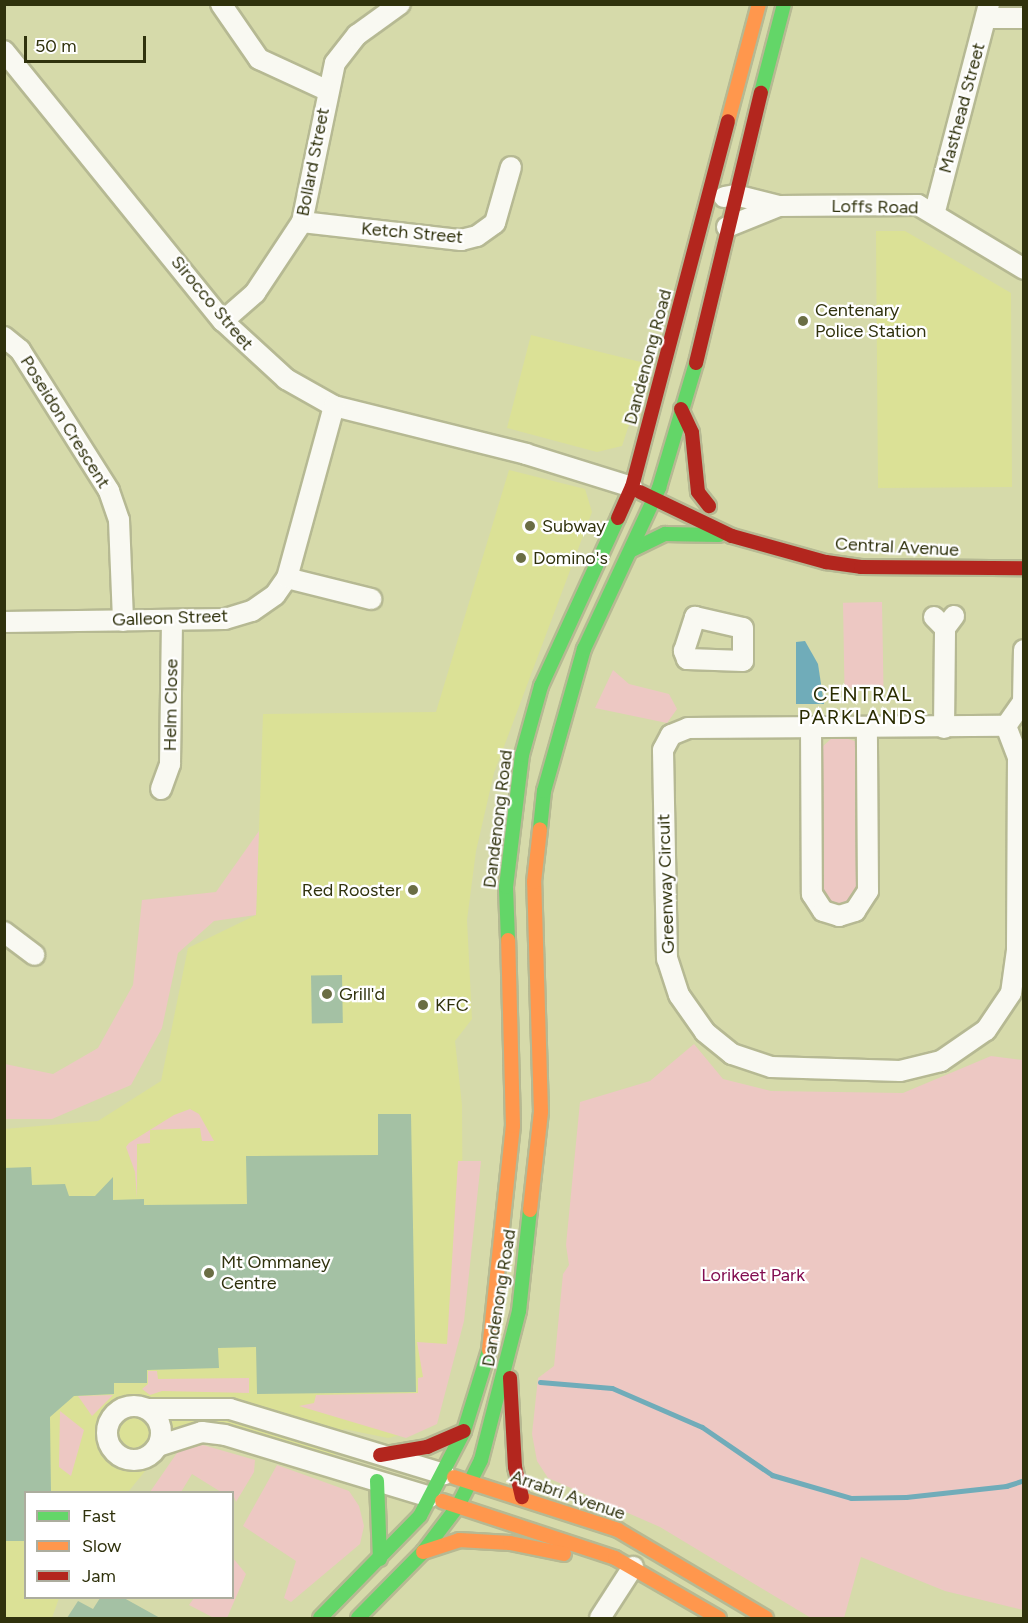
<!DOCTYPE html>
<html>
<head>
<meta charset="utf-8">
<style>
	body { margin:0 }
	#map { position:relative; width:1028px; height:1623px; overflow:hidden; background:#d6daaa; font-family:Figtree,sans-serif }
	div>[style] { position:absolute }
	.built>* { inset:0; background:#dbe196 }
	.green>* { inset:0; background:#edc8c3; transform-origin:0 0 }
	.water>* { inset:0; background:#70acb9 }
	.stream>* { height:5px; margin:-2.5px; padding:0 2.5px; transform-origin:2.5px; border-radius:2.5px; background:#70acb9 }
	.building>* { inset:0; background:#a4c1a4; transform-origin:0 0 }
	.roads { filter:drop-shadow(2px 0 #b6b993) drop-shadow(-2px 0 #b6b993) drop-shadow(0 2px #b6b993) drop-shadow(0 -2px #b6b993) }
	.street>* { height:20px; margin:-10px; padding:0 10px; transform-origin:10px; border-radius:10px; background:#f9f9f2 }
	.street>.ring { margin:-10px; padding:0; box-sizing:content-box; background:none; border:20px solid #f9f9f2; border-radius:50% }
	.fast>* { height:14px; margin:-7px; padding:0 7px; transform-origin:7px; border-radius:7px; background:#63d668 }
	.slow>* { height:14px; margin:-7px; padding:0 7px; transform-origin:7px; border-radius:7px; background:#ff974d }
	.jam>* { height:14px; margin:-7px; padding:0 7px; transform-origin:7px; border-radius:7px; background:#b3261e }
	.dots>* { width:16px; height:16px; translate:-50% -50%; box-sizing:border-box; border:3px solid #fff; border-radius:50% }
	span { translate:-50% -50%; white-space:nowrap; text-align:center; line-height:1.15; -webkit-text-stroke:4.5px #fff; paint-order:stroke }
	.street-label { font-size:18px; color:#30320d }
	.poi-label { font-size:18px; color:#30320d }
	.left { translate:0 -50%; text-align:left }
	.right { translate:-100% -50%; text-align:right }
	.park-label { font-size:18px; color:#820d51 }
	.neighbourhood-label { font-size:20px; color:#2a2c00; letter-spacing:1.5px }
	.frame { position:absolute; inset:0; border:6px solid #30320d; pointer-events:none }
	.legend { position:absolute; left:24px; top:1491px; width:210px; height:108px; box-sizing:border-box; background:#fff; border:2px solid #acad9e; margin:0; padding:8px 10px; list-style:none; font-size:18px; color:#30320d }
	.legend li { display:flex; align-items:center; gap:12px; height:30px }
	.legend b { width:30px; border:2px solid #acad9e }
	.scale { position:absolute; left:24px; top:36px; width:122px; height:27px; box-sizing:border-box; border:3px solid #30320d; border-top:0; padding-left:8px; font-size:18px; line-height:21px; white-space:nowrap; color:#30320d; -webkit-text-stroke:4px #fff; paint-order:stroke }
</style>
</head>
<body>
<div id="map">
	<div class="built">
		<i style="clip-path:polygon(876px 231px,905px 231px,1011px 293px,1012px 487px,878px 488px)"></i>
		<i style="clip-path:polygon(531px 335px,649px 364px,622px 446px,597px 452px,507px 428px)"></i>
		<i style="clip-path:polygon(509px 470px,585px 489px,592px 512px,494px 773px,476px 851px,467px 920px,472px 1019px,455px 1041px,462px 1105px,463px 1278px,443px 1391px,420px 1430px,388px 1438px,344px 1429px,331px 1467px,200px 1440px,171px 1450px,150px 1465px,128px 1492px,26px 1492px,26px 1598px,59px 1598px,52px 1618px,5px 1618px,4px 1129px,98px 1121px,161px 1081px,188px 948px,256px 915px,263px 714px,436px 712px)"></i>
	</div>
	<div class="green">
		<i style="left:882px;top:602px;width:85px;height:39px;rotate:89deg"></i>
		<i style="clip-path:polygon(613px 670px,629px 684px,669px 694px,677px 709px,667px 723px,595px 708px)"></i>
		<i style="clip-path:polygon(835px 735px,858px 742px,861px 890px,845px 906px,828px 903px,820px 890px,819px 750px)"></i>
		<i style="clip-path:polygon(259px 831px,256px 915px,214px 921px,178px 953px,162px 1028px,131px 1085px,52px 1119px,5px 1119px,5px 1064px,53px 1074px,98px 1048px,133px 985px,142px 900px,216px 892px)"></i>
		<i style="clip-path:polygon(694px 1044px,723px 1079px,771px 1091px,903px 1093px,991px 1056px,1023px 1060px,1023px 1610px,945px 1591px,861px 1557px,844px 1618px,811px 1618px,660px 1527px,548px 1478px,537px 1461px,532px 1434px,538px 1378px,554px 1366px,563px 1274px,569px 1265px,566px 1245px,580px 1102px,650px 1081px)"></i>
		<i style="clip-path:polygon(190px 1109px,199px 1114px,214px 1141px,202px 1141px,200px 1128px,150px 1130px,150px 1143px,137px 1144px,137px 1198px,135px 1172px,126px 1147px,129px 1143px,174px 1115px)"></i>
		<i style="clip-path:polygon(458px 1161px,481px 1161px,464px 1321px,437px 1424px,406px 1438px,299px 1406px,314px 1403px,316px 1395px,418px 1393px,418px 1378px,423px 1377px,417px 1342px,447px 1344px)"></i>
		<i style="clip-path:polygon(148px 1371px,157px 1371px,158px 1379px,249px 1378px,249px 1393px,162px 1391px,150px 1395px,142px 1389px,148px 1384px)"></i>
		<i style="clip-path:polygon(113px 1395px,92px 1416px,78px 1396px)"></i>
		<i style="clip-path:polygon(60px 1411px,84px 1430px,71px 1476px,59px 1467px)"></i>
		<i style="clip-path:polygon(203px 1445px,255px 1460px,254px 1472px,236px 1502px,232px 1492px,221px 1492px,192px 1474px,181px 1492px,150px 1492px,179px 1450px)"></i>
		<i style="clip-path:polygon(277px 1465px,349px 1491px,359px 1506px,364px 1526px,360px 1544px,291px 1602px,284px 1598px,296px 1561px,243px 1526px)"></i>
		<i style="clip-path:polygon(233px 1558px,246px 1574px,227px 1618px,214px 1618px,189px 1605px,194px 1598px,232px 1598px)"></i>
	</div>
	<div class="water">
		<i style="clip-path:polygon(805px 641px,818px 664px,824px 704px,796px 704px,796px 642px)"></i>
	</div>
	<div class="stream">
		<i style="left:540px;top:1382px;width:72px;rotate:4.8deg"></i>
		<i style="left:612px;top:1388px;width:98px;rotate:23.4deg"></i>
		<i style="left:702px;top:1427px;width:85px;rotate:34.4deg"></i>
		<i style="left:772px;top:1475px;width:82px;rotate:16.2deg"></i>
		<i style="left:851px;top:1498px;width:55px;rotate:-1deg"></i>
		<i style="left:906px;top:1497px;width:101px;rotate:-6.3deg"></i>
		<i style="left:1006px;top:1486px;width:19px;rotate:-18deg"></i>
	</div>
	<div class="building">
		<i style="left:342px;top:975px;width:48px;height:31px;rotate:89deg"></i>
		<i style="clip-path:polygon(378px 1114px,411px 1114px,416px 1392px,257px 1394px,256px 1347px,218px 1348px,219px 1368px,147px 1370px,147px 1383px,114px 1383px,114px 1394px,74px 1396px,50px 1417px,51px 1492px,26px 1492px,26px 1541px,4px 1541px,4px 1168px,31px 1167px,32px 1185px,65px 1184px,69px 1196px,95px 1196px,113px 1177px,113px 1200px,144px 1199px,144px 1205px,247px 1204px,246px 1156px,378px 1155px)"></i>
		<i style="clip-path:polygon(100px 1598px,124px 1598px,160px 1618px,67px 1618px,78px 1601px,93px 1609px)"></i>
	</div>
	<div class="roads">
		<div class="street">
			<i style="left:221px;top:4px;width:67px;rotate:55.4deg"></i>
			<i style="left:259px;top:59px;width:74px;rotate:24.8deg"></i>
			<i style="left:986px;top:18px;width:38px"></i>
			<i style="left:4px;top:51px;width:348px;rotate:51deg"></i>
			<i style="left:223px;top:321px;width:86px;rotate:42.6deg"></i>
			<i style="left:286px;top:379px;width:55px;rotate:29.4deg"></i>
			<i style="left:334px;top:406px;width:198px;rotate:14deg"></i>
			<i style="left:526px;top:454px;width:111px;rotate:17.3deg"></i>
			<i style="left:724px;top:197px;width:11px;rotate:-10deg"></i>
			<i style="left:735px;top:195px;width:45px;rotate:14deg"></i>
			<i style="left:779px;top:206px;width:139px;rotate:-0.4deg"></i>
			<i style="left:918px;top:205px;width:124px;rotate:31.1deg"></i>
			<i style="left:935px;top:211px;width:214px;rotate:-75.4deg"></i>
			<i style="left:302px;top:222px;width:160px;rotate:6.5deg"></i>
			<i style="left:461px;top:240px;width:16px;rotate:-14deg"></i>
			<i style="left:477px;top:236px;width:22px;rotate:-36deg"></i>
			<i style="left:495px;top:223px;width:58px;rotate:-74.1deg"></i>
			<i style="left:727px;top:227px;width:56px;rotate:-22deg"></i>
			<i style="left:223px;top:321px;width:43px;rotate:-41.2deg"></i>
			<i style="left:255px;top:293px;width:85px;rotate:-56.5deg"></i>
			<i style="left:302px;top:222px;width:162px;rotate:-78.3deg"></i>
			<i style="left:335px;top:63px;width:36px;rotate:-52deg"></i>
			<i style="left:357px;top:35px;width:53px;rotate:-35.8deg"></i>
			<i style="left:4px;top:337px;width:21px;rotate:39deg"></i>
			<i style="left:20px;top:350px;width:167px;rotate:57.7deg"></i>
			<i style="left:109px;top:491px;width:31px;rotate:71deg"></i>
			<i style="left:119px;top:520px;width:101px;rotate:87.7deg"></i>
			<i style="left:287px;top:578px;width:87px;rotate:14deg"></i>
			<i style="left:695px;top:617px;width:49px;rotate:12.9deg"></i>
			<i style="left:743px;top:628px;width:33px;rotate:90deg"></i>
			<i style="left:743px;top:661px;width:56px;rotate:-178deg"></i>
			<i style="left:687px;top:659px;width:9px;rotate:-111deg"></i>
			<i style="left:684px;top:651px;width:36px;rotate:-72deg"></i>
			<i style="left:934px;top:617px;width:16px;rotate:45deg"></i>
			<i style="left:945px;top:628px;width:15px;rotate:-53deg"></i>
			<i style="left:4px;top:622px;width:221px;rotate:-0.8deg"></i>
			<i style="left:225px;top:619px;width:28px;rotate:-17deg"></i>
			<i style="left:252px;top:611px;width:28px;rotate:-35deg"></i>
			<i style="left:275px;top:595px;width:21px;rotate:-55deg"></i>
			<i style="left:287px;top:578px;width:178px;rotate:-74.7deg"></i>
			<i style="left:1006px;top:726px;width:33px;rotate:69deg"></i>
			<i style="left:1018px;top:757px;width:193px;rotate:90.3deg"></i>
			<i style="left:1017px;top:950px;width:43px;rotate:97.9deg"></i>
			<i style="left:1011px;top:993px;width:45px;rotate:124deg"></i>
			<i style="left:986px;top:1030px;width:55px;rotate:145.4deg"></i>
			<i style="left:941px;top:1061px;width:42px;rotate:166.3deg"></i>
			<i style="left:900px;top:1071px;width:129px;rotate:-178.2deg"></i>
			<i style="left:771px;top:1067px;width:41px;rotate:-161.6deg"></i>
			<i style="left:732px;top:1054px;width:35px;rotate:-141deg"></i>
			<i style="left:705px;top:1032px;width:45px;rotate:-125.1deg"></i>
			<i style="left:679px;top:995px;width:38px;rotate:-108deg"></i>
			<i style="left:667px;top:959px;width:209px;rotate:-91.1deg"></i>
			<i style="left:663px;top:750px;width:17px;rotate:-62deg"></i>
			<i style="left:671px;top:735px;width:18px;rotate:-22deg"></i>
			<i style="left:688px;top:728px;width:318px;rotate:-0.4deg"></i>
			<i style="left:1006px;top:726px;width:29px;rotate:-55deg"></i>
			<i style="left:1023px;top:702px;width:52px;rotate:-88.9deg"></i>
			<i style="left:811px;top:728px;width:166px;rotate:89.7deg"></i>
			<i style="left:812px;top:894px;width:20px;rotate:57deg"></i>
			<i style="left:823px;top:911px;width:17px;rotate:17deg"></i>
			<i style="left:839px;top:916px;width:17px;rotate:-17deg"></i>
			<i style="left:855px;top:911px;width:24px;rotate:-57deg"></i>
			<i style="left:868px;top:891px;width:162px;rotate:-90.4deg"></i>
			<i style="left:944px;top:728px;width:100px;rotate:-89.4deg"></i>
			<i style="left:161px;top:789px;width:27px;rotate:-70deg"></i>
			<i style="left:170px;top:764px;width:144px;rotate:-89.2deg"></i>
			<i style="left:4px;top:932px;width:38px;rotate:37deg"></i>
			<i class="ring" style="left:107px;top:1406px;width:34px;height:34px"></i>
			<i style="left:147px;top:1409px;width:83px"></i>
			<i style="left:230px;top:1409px;width:224px;rotate:16.9deg"></i>
			<i style="left:158px;top:1446px;width:46px;rotate:-17.7deg"></i>
			<i style="left:202px;top:1432px;width:23px;rotate:7deg"></i>
			<i style="left:225px;top:1435px;width:214px;rotate:16.8deg"></i>
			<i style="left:600px;top:1618px;width:61px;rotate:-57.1deg"></i>
		</div>
		<div class="fast">
			<i style="left:761px;top:93px;width:92px;rotate:-75.5deg"></i>
			<i style="left:632px;top:550px;width:37px;rotate:-26deg"></i>
			<i style="left:665px;top:534px;width:54px;rotate:1.1deg"></i>
			<i style="left:540px;top:829px;width:38px;rotate:-84deg"></i>
			<i style="left:544px;top:791px;width:148px;rotate:-74.3deg"></i>
			<i style="left:584px;top:649px;width:178px;rotate:-65deg"></i>
			<i style="left:659px;top:488px;width:130px;rotate:-73.5deg"></i>
			<i style="left:508px;top:940px;width:53px;rotate:-92.2deg"></i>
			<i style="left:506px;top:887px;width:133px;rotate:-83.1deg"></i>
			<i style="left:522px;top:755px;width:72px;rotate:-74.6deg"></i>
			<i style="left:541px;top:686px;width:185px;rotate:-65.4deg"></i>
			<i style="left:377px;top:1481px;width:78px;rotate:87.8deg"></i>
			<i style="left:320px;top:1618px;width:143px;rotate:-45.6deg"></i>
			<i style="left:420px;top:1516px;width:96px;rotate:-62.6deg"></i>
			<i style="left:464px;top:1431px;width:85px;rotate:-72.8deg"></i>
			<i style="left:358px;top:1618px;width:93px;rotate:-45.4deg"></i>
			<i style="left:423px;top:1552px;width:58px;rotate:-52.7deg"></i>
			<i style="left:458px;top:1506px;width:51px;rotate:-63.4deg"></i>
			<i style="left:481px;top:1460px;width:154px;rotate:-75.7deg"></i>
			<i style="left:519px;top:1311px;width:102px;rotate:-83.8deg"></i>
		</div>
		<div class="slow">
			<i style="left:728px;top:121px;width:121px;rotate:-75.2deg"></i>
			<i style="left:530px;top:1210px;width:99px;rotate:-83.6deg"></i>
			<i style="left:541px;top:1112px;width:230px;rotate:-91.7deg"></i>
			<i style="left:534px;top:882px;width:53px;rotate:-83.5deg"></i>
			<i style="left:489px;top:1350px;width:225px;rotate:-83.9deg"></i>
			<i style="left:513px;top:1126px;width:186px;rotate:-91.5deg"></i>
			<i style="left:454px;top:1477px;width:172px;rotate:17.9deg"></i>
			<i style="left:618px;top:1530px;width:172px;rotate:30.7deg"></i>
			<i style="left:442px;top:1501px;width:182px;rotate:18.2deg"></i>
			<i style="left:615px;top:1558px;width:120px;rotate:30deg"></i>
			<i style="left:423px;top:1552px;width:38px;rotate:-18deg"></i>
			<i style="left:459px;top:1540px;width:51px;rotate:3.4deg"></i>
			<i style="left:510px;top:1543px;width:55px;rotate:11.5deg"></i>
		</div>
		<div class="jam">
			<i style="left:696px;top:363px;width:278px;rotate:-76.5deg"></i>
			<i style="left:681px;top:409px;width:26px;rotate:65deg"></i>
			<i style="left:692px;top:433px;width:59px;rotate:84.2deg"></i>
			<i style="left:698px;top:492px;width:18px;rotate:52deg"></i>
			<i style="left:640px;top:492px;width:102px;rotate:25.6deg"></i>
			<i style="left:732px;top:536px;width:98px;rotate:15.5deg"></i>
			<i style="left:826px;top:562px;width:35px;rotate:8deg"></i>
			<i style="left:861px;top:567px;width:163px;rotate:0.4deg"></i>
			<i style="left:618px;top:518px;width:34px;rotate:-66deg"></i>
			<i style="left:632px;top:487px;width:378px;rotate:-75.3deg"></i>
			<i style="left:510px;top:1378px;width:89px;rotate:86.8deg"></i>
			<i style="left:515px;top:1467px;width:31px;rotate:77deg"></i>
			<i style="left:380px;top:1455px;width:48px;rotate:-9.7deg"></i>
			<i style="left:427px;top:1447px;width:40px;rotate:-23.4deg"></i>
		</div>
	</div>
	<div class="dots">
		<i style="left:803px;top:321px;background:#6a6d44"></i>
		<i style="left:530px;top:526px;background:#6a6d44"></i>
		<i style="left:521px;top:558px;background:#6a6d44"></i>
		<i style="left:413px;top:890px;background:#6a6d44"></i>
		<i style="left:327px;top:994px;background:#6a6d44"></i>
		<i style="left:423px;top:1005px;background:#6a6d44"></i>
		<i style="left:209px;top:1273px;background:#6a6d44"></i>
	</div>
	<div class="street-label">
		<span style="left:962px;top:108px;rotate:-75deg">Masthead Street</span>
		<span style="left:313px;top:162px;rotate:-79deg">Bollard Street</span>
		<span style="left:875px;top:207px;rotate:1deg">Loffs Road</span>
		<span style="left:412px;top:233px;rotate:5deg">Ketch Street</span>
		<span style="left:212px;top:303px;rotate:50deg">Sirocco Street</span>
		<span style="left:648px;top:357px;rotate:-75deg">Dandenong Road</span>
		<span style="left:65px;top:422px;rotate:58deg">Poseidon Crescent</span>
		<span style="left:897px;top:547px;rotate:3deg">Central Avenue</span>
		<span style="left:170px;top:618px;rotate:-2deg">Galleon Street</span>
		<span style="left:171px;top:705px;rotate:-89deg">Helm Close</span>
		<span style="left:498px;top:819px;rotate:-83deg">Dandenong Road</span>
		<span style="left:666px;top:884px;rotate:-92deg">Greenway Circuit</span>
		<span style="left:499px;top:1298px;rotate:-81deg">Dandenong Road</span>
		<span style="left:568px;top:1495px;rotate:19deg">Arrabri Avenue</span>
	</div>
	<div class="poi-label">
		<span class="left" style="left:815px;top:321px">Centenary<br>Police Station</span>
		<span class="left" style="left:542px;top:526px">Subway</span>
		<span class="left" style="left:533px;top:558px">Domino's</span>
		<span class="right" style="left:401px;top:890px">Red Rooster</span>
		<span class="left" style="left:339px;top:994px">Grill'd</span>
		<span class="left" style="left:435px;top:1005px">KFC</span>
		<span class="left" style="left:221px;top:1273px">Mt Ommaney<br>Centre</span>
	</div>
	<div class="park-label">
		<span style="left:753px;top:1275px">Lorikeet Park</span>
	</div>
	<div class="neighbourhood-label">
		<span style="left:863px;top:706px">CENTRAL<br>PARKLANDS</span>
	</div>
	<div class="frame"></div>
	<ul class="legend">
	<li><b style="height:8px;background:#63d668"></b>Fast</li>
	<li><b style="height:8px;background:#ff974d"></b>Slow</li>
	<li><b style="height:8px;background:#b3261e"></b>Jam</li>
	</ul>
	<div class="scale">50 m</div>
</div>
</body>
</html>
